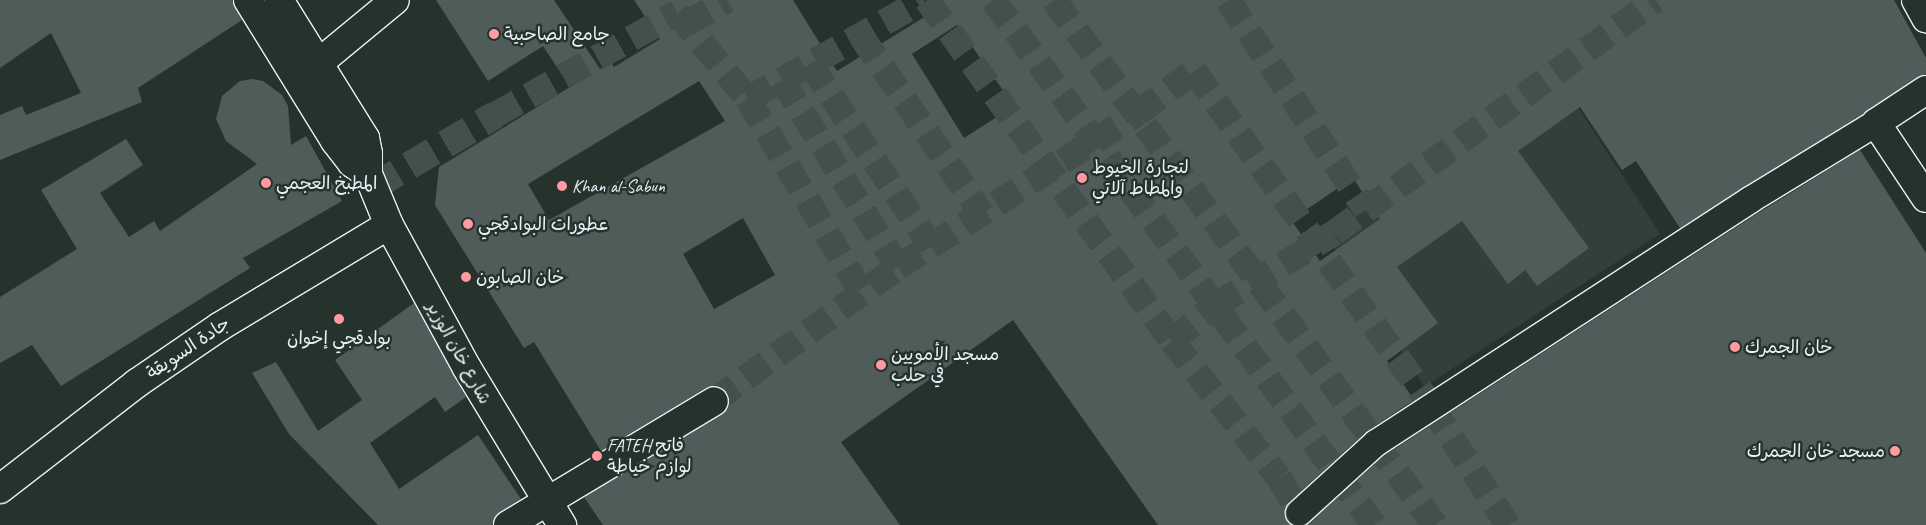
<!DOCTYPE html>
<html>
<head>
<meta charset="utf-8">
<style>
	body { margin:0 }
	#map { position:relative; width:1926px; height:525px; overflow:hidden; background:#26332d; font-family:Caveat,"Playpen Sans Arabic",sans-serif }
	div>[style] { position:absolute }
	.built>* { inset:0; background:#333f3a; transform-origin:0 0 }
	.building>* { inset:0; background:#505c59 }
	.pedestrian-tunnel>* { height:26px; margin-top:-13px; transform-origin:0; background:repeating-linear-gradient(90deg,#43504b 0 26px,transparent 0 39px) }
	.minor-tunnel>* { height:28px; margin-top:-14px; transform-origin:0; background:repeating-linear-gradient(90deg,#43504b 0 28px,transparent 0 42px) }
	.roads { filter:drop-shadow(1px 0 #e8f1f8) drop-shadow(-1px 0 #e8f1f8) drop-shadow(0 1px #e8f1f8) drop-shadow(0 -1px #e8f1f8) }
	.pedestrian>* { height:26px; margin:-13px; padding:0 13px; transform-origin:13px; border-radius:13px; background:#26332d }
	.minor>* { height:28px; margin:-14px; padding:0 14px; transform-origin:14px; border-radius:14px; background:#26332d }
	.tertiary>* { height:28px; margin:-14px; padding:0 14px; transform-origin:14px; border-radius:14px; background:#26332d }
	.dots>* { width:14px; height:14px; translate:-50% -50%; box-sizing:border-box; border:2px solid #26332d; border-radius:50% }
	span { translate:-50% -50%; white-space:nowrap; text-align:center; line-height:1.15; -webkit-text-stroke:5px #26332d; paint-order:stroke }
	.poi-label { font-size:18px; color:#e8f1f8 }
	.left { translate:0 -50%; text-align:left }
	.right { translate:-100% -50%; text-align:right }
	.street-label { font-size:18px; color:#e8f1f8 }
</style>
</head>
<body>
<div id="map">
	<div class="built">
		<i style="left:1561px;top:81px;width:182px;height:281px;rotate:57deg"></i>
	</div>
	<div class="building">
		<i style="clip-path:polygon(0 0,232px 0,242px 20px,138px 88px,142px 102px,0 160px,0 115px,22px 106px,26px 115px,81px 93px,51px 33px,0 68px)"></i>
		<i style="clip-path:polygon(evenodd,436px 0,554px 0,600px 69px,611px 62px,614px 67px,660px 39px,634px 0,793px 0,837px 71px,944px 5px,940px 0,1894px 0,1926px 58px,1926px 75px,1680px 228px,1636px 161px,1622px 170px,1580px 107px,1518px 151px,1589px 248px,1537px 286px,1525px 270px,1508px 284px,1462px 221px,1397px 267px,1438px 323px,1387px 361px,1414px 400px,1366px 432px,1289px 502px,1284px 516px,1291px 525px,1158px 525px,1013px 320px,841px 442px,900px 525px,603px 525px,584px 497px,722px 414px,728px 408px,728px 393px,721px 387px,706px 388px,601px 451px,534px 342px,524px 348px,435px 205px,439px 167px,570px 87px,543px 46px,488px 81px,436px 0,957px 25px,1014px 106px,964px 138px,912px 54px,957px 25px,436px 0,699px 81px,725px 121px,549px 220px,528px 184px,699px 81px,436px 0,1353px 178px,1380px 219px,1320px 261px,1291px 220px,1353px 178px,436px 0,743px 218px,775px 275px,714px 309px,683px 254px,743px 218px)"></i>
		<i style="clip-path:polygon(252px 79px,263px 81px,282px 95px,288px 106px,291px 145px,306px 136px,342px 201px,243px 258px,250px 268px,61px 386px,32px 345px,0 363px,0 297px,77px 249px,41px 190px,126px 139px,143px 165px,100px 193px,129px 237px,154px 221px,160px 231px,257px 164px,226px 141px,216px 119px,222px 96px,240px 81px)"></i>
		<i style="clip-path:polygon(1860px 150px,1926px 253px,1926px 525px,1307px 525px,1385px 455px,1758px 213px)"></i>
		<i style="clip-path:polygon(414px 303px,466px 397px,445px 412px,435px 397px,370px 443px,399px 489px,478px 435px,521px 499px,500px 512px,492px 525px,378px 525px,289px 434px,252px 373px,276px 362px,318px 431px,362px 400px,335px 360px)"></i>
	</div>
	<div class="pedestrian-tunnel">
		<i style="left:927px;top:0;width:420px;rotate:54.3deg"></i>
		<i style="left:1172px;top:341px;width:174px;rotate:52deg"></i>
		<i style="left:1279px;top:478px;width:55px;rotate:59.2deg"></i>
		<i style="left:993px;top:0;width:649px;rotate:54.03deg"></i>
		<i style="left:1054px;top:0;width:649px;rotate:54.03deg"></i>
		<i style="left:1228px;top:0;width:251px;rotate:56.7deg"></i>
		<i style="left:686px;top:24px;width:48px;rotate:-30.3deg"></i>
		<i style="left:861px;top:36px;width:215px;rotate:55.8deg"></i>
		<i style="left:810px;top:64px;width:219px;rotate:56.4deg"></i>
		<i style="left:782px;top:80px;width:220px;rotate:58.2deg"></i>
		<i style="left:748px;top:99px;width:202px;rotate:-29.4deg"></i>
		<i style="left:495px;top:115px;width:209px;rotate:-29.3deg"></i>
		<i style="left:677px;top:13px;width:112px;rotate:50.5deg"></i>
		<i style="left:748px;top:99px;width:225px;rotate:59.6deg"></i>
		<i style="left:1172px;top:341px;width:57px;rotate:-39.3deg"></i>
		<i style="left:1216px;top:305px;width:138px;rotate:-31.4deg"></i>
		<i style="left:1334px;top:233px;width:397px;rotate:-35.9deg"></i>
		<i style="left:714px;top:401px;width:228px;rotate:-36.1deg"></i>
		<i style="left:898px;top:267px;width:285px;rotate:-32.7deg"></i>
		<i style="left:1138px;top:113px;width:70px;rotate:-36.9deg"></i>
		<i style="left:1194px;top:71px;width:410px;rotate:54.7deg"></i>
		<i style="left:1431px;top:406px;width:142px;rotate:57.1deg"></i>
	</div>
	<div class="minor-tunnel">
		<i style="left:373px;top:187px;width:142px;rotate:-30.5deg"></i>
	</div>
	<div class="roads">
		<div class="pedestrian">
			<i style="left:1299px;top:513px;width:104px;rotate:-42.3deg"></i>
			<i style="left:1376px;top:443px;width:446px;rotate:-33deg"></i>
			<i style="left:1750px;top:200px;width:148px;rotate:-31.4deg"></i>
		</div>
		<div class="minor">
			<i style="left:1916px;top:0;width:21px;rotate:61deg"></i>
			<i style="left:320px;top:62px;width:97px;rotate:-39.6deg"></i>
			<i style="left:1926px;top:90px;width:60px;rotate:146.6deg"></i>
			<i style="left:1876px;top:123px;width:90px;rotate:56.3deg"></i>
			<i style="left:0;top:489px;width:173px;rotate:-37.7deg"></i>
			<i style="left:137px;top:383px;width:99px;rotate:-34.3deg"></i>
			<i style="left:219px;top:327px;width:198px;rotate:-31deg"></i>
			<i style="left:508px;top:525px;width:240px;rotate:-31deg"></i>
		</div>
		<div class="tertiary">
			<i style="left:248px;top:0;width:166px;rotate:58.3deg"></i>
			<i style="left:335px;top:141px;width:28px;rotate:52deg"></i>
			<i style="left:352px;top:163px;width:19px;rotate:35deg"></i>
			<i style="left:279px;top:0;width:163px;rotate:58.1deg"></i>
			<i style="left:365px;top:138px;width:16px;rotate:79deg"></i>
			<i style="left:368px;top:154px;width:20px;rotate:90deg"></i>
			<i style="left:368px;top:174px;width:55px;rotate:67.6deg"></i>
			<i style="left:389px;top:225px;width:163px;rotate:61.4deg"></i>
			<i style="left:467px;top:368px;width:184px;rotate:58.8deg"></i>
		</div>
	</div>
	<div class="dots">
		<i style="left:494px;top:34px;background:#ff9aa2"></i>
		<i style="left:1082px;top:178px;background:#ff9aa2"></i>
		<i style="left:266px;top:183px;background:#ff9aa2"></i>
		<i style="left:562px;top:186px;background:#ff9aa2"></i>
		<i style="left:468px;top:224px;background:#ff9aa2"></i>
		<i style="left:466px;top:277px;background:#ff9aa2"></i>
		<i style="left:339px;top:319px;background:#ff9aa2"></i>
		<i style="left:1735px;top:347px;background:#ff9aa2"></i>
		<i style="left:881px;top:365px;background:#ff9aa2"></i>
		<i style="left:1895px;top:451px;background:#ff9aa2"></i>
		<i style="left:597px;top:456px;background:#ff9aa2"></i>
	</div>
	<div class="poi-label">
		<span class="left" style="left:504px;top:34px">جامع الصاحبية</span>
		<span class="left" style="left:1092px;top:178px">لتجارة الخيوط<br>والمطاط آلاتي</span>
		<span class="left" style="left:276px;top:183px">المطبخ العجمي</span>
		<span class="left" style="left:572px;top:186px">Khan al-Sabun</span>
		<span class="left" style="left:478px;top:224px">عطورات البوادقجي</span>
		<span class="left" style="left:476px;top:277px">خان الصابون</span>
		<span style="left:339px;top:338px">بوادقجي إخوان</span>
		<span class="left" style="left:1745px;top:347px">خان الجمرك</span>
		<span class="left" style="left:891px;top:365px">مسجد الأمويين<br>في حلب</span>
		<span class="left" style="left:607px;top:456px">FATEH فاتح<br>لوازم خياطة</span>
		<span class="right" style="left:1885px;top:451px">مسجد خان الجمرك</span>
	</div>
	<div class="street-label">
		<span style="left:188px;top:348px;rotate:-34deg">جادة السويقة</span>
		<span style="left:459px;top:353px;rotate:61deg">شارع خان الوزير</span>
	</div>
</div>
</body>
</html>
